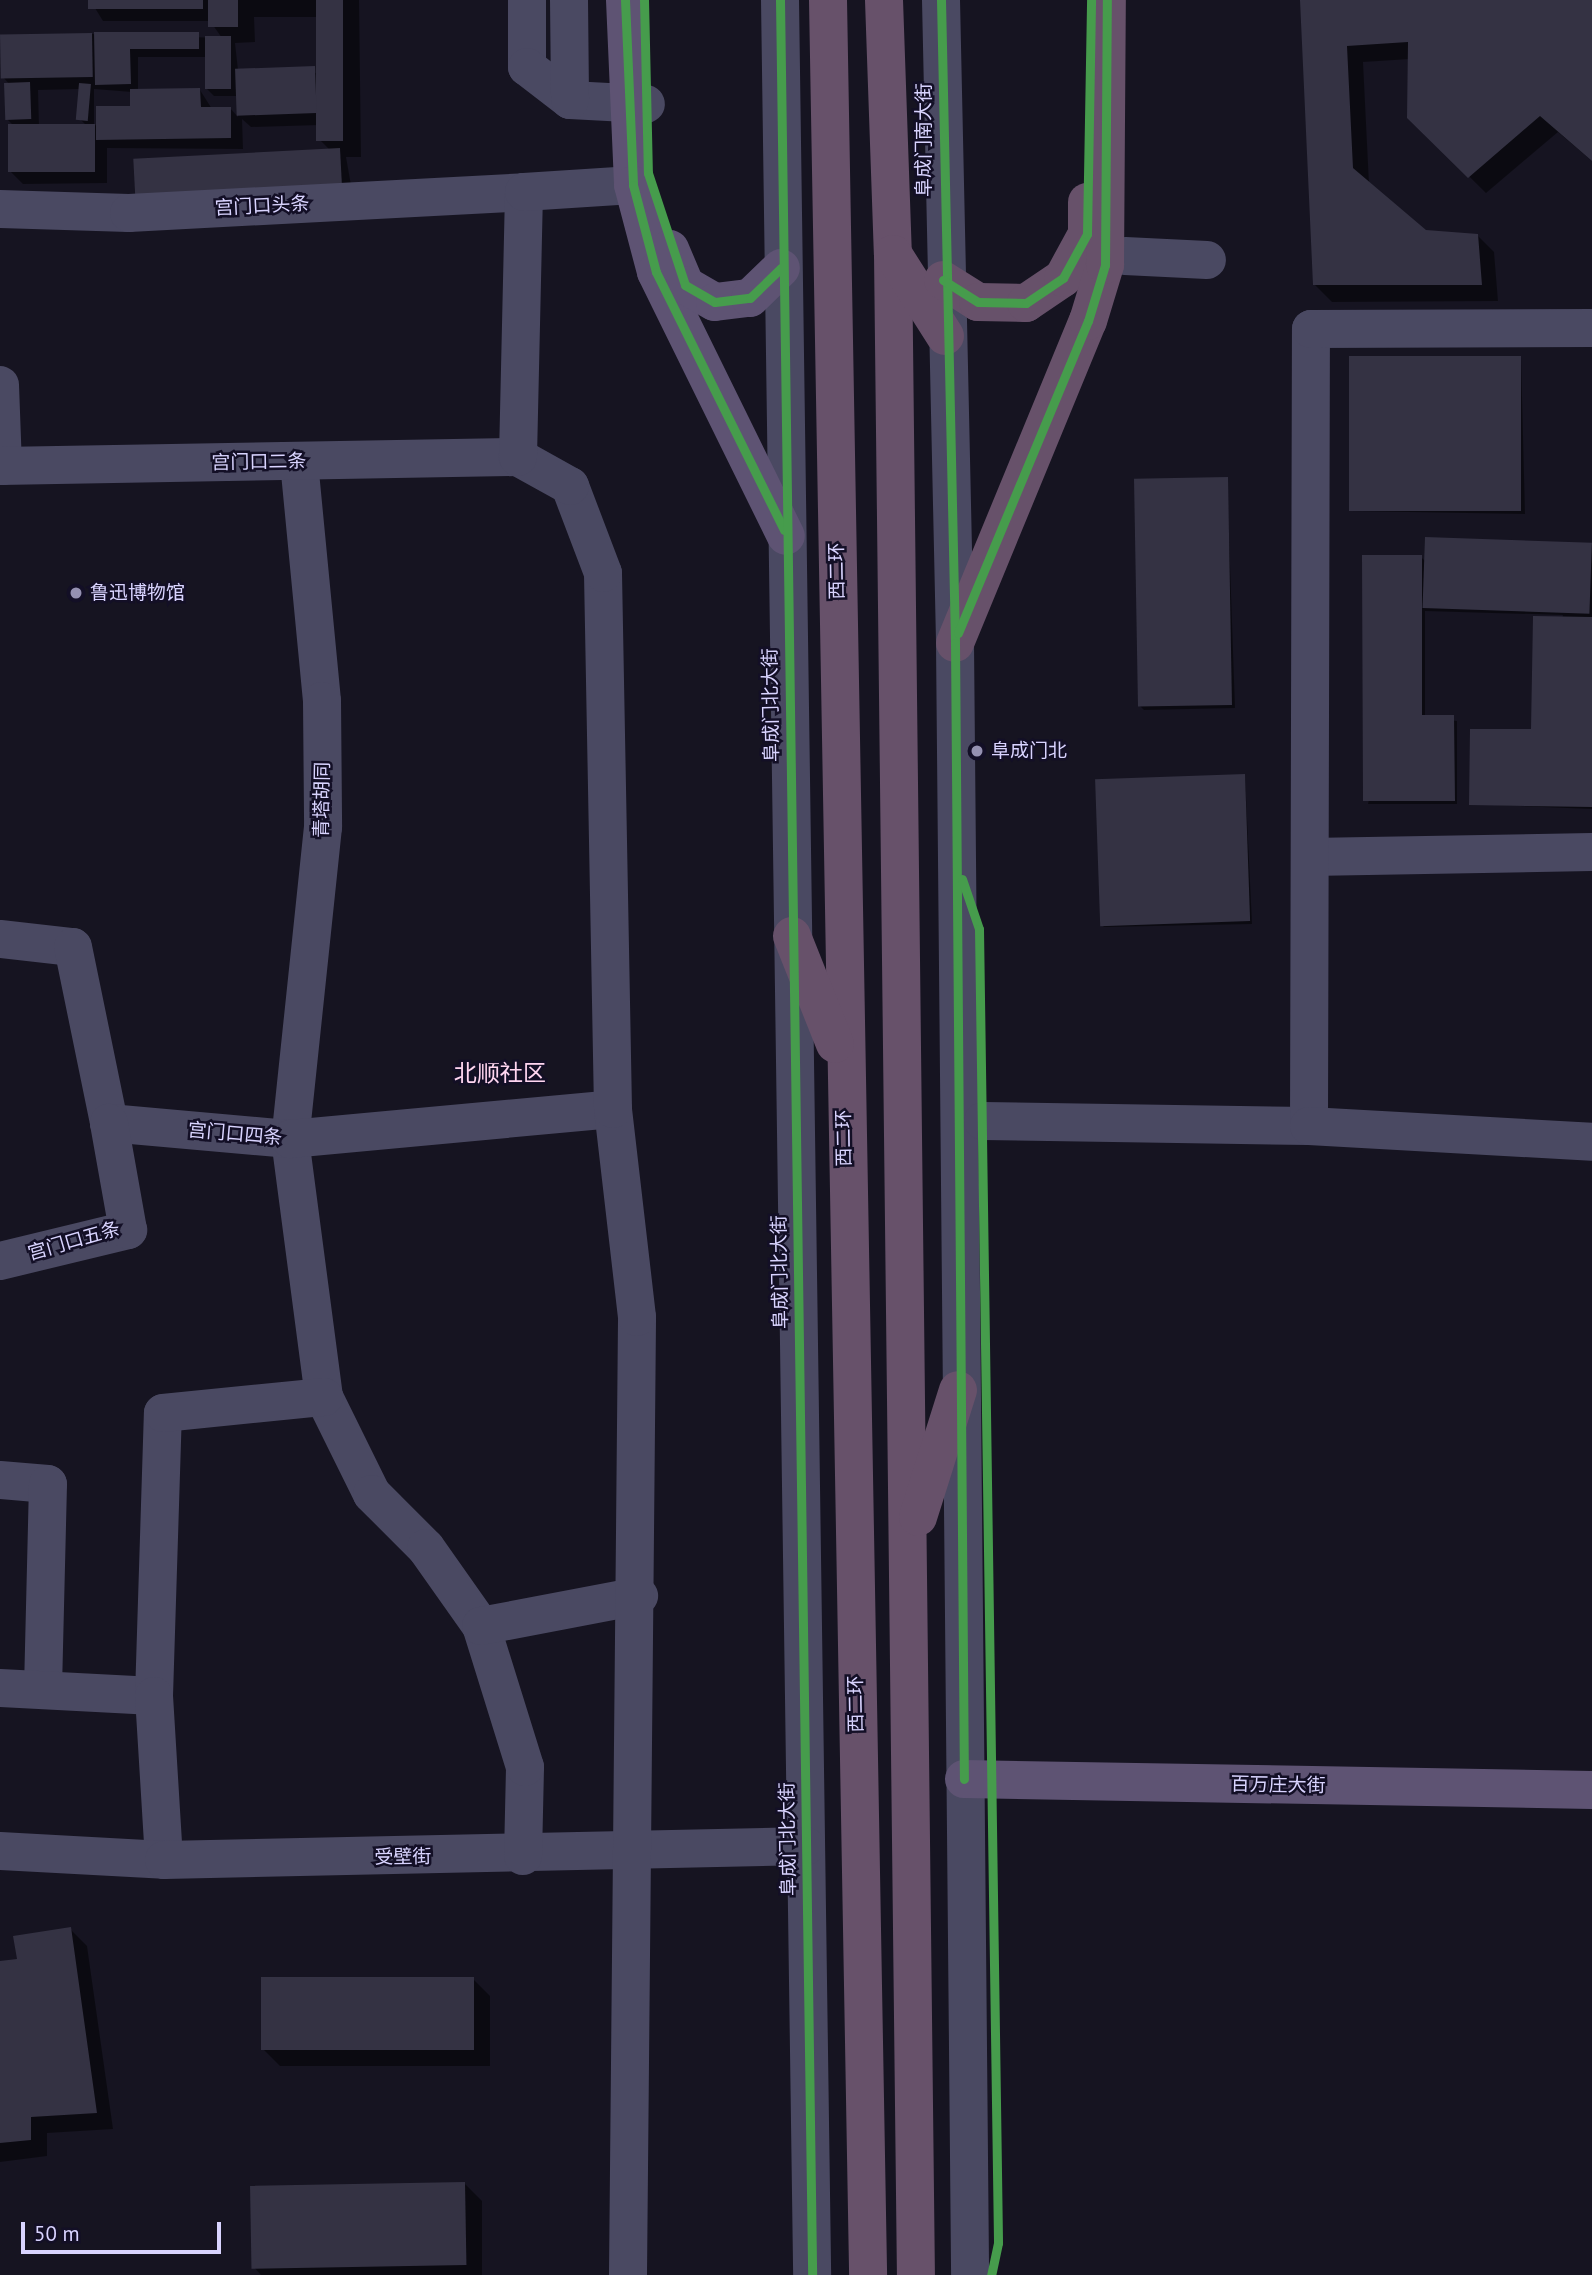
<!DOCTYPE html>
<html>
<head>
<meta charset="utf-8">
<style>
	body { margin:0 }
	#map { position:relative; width:1592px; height:2275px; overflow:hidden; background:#161421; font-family:"PT Sans","Noto Sans SC",sans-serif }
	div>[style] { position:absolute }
	.shadow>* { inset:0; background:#0007 }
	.building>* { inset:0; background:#343243; transform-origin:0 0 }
	.minor>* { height:38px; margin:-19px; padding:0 19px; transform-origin:19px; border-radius:19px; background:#4a4962 }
	.major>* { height:38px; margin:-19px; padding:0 19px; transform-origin:19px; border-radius:19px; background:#5e5373 }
	.highway>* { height:38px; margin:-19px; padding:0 19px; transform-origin:19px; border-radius:19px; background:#67516a }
	.cycleway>* { height:9px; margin:-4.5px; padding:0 4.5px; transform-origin:4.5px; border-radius:4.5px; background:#469c4c }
	.dots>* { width:19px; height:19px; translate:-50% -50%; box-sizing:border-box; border:4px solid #130f26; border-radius:50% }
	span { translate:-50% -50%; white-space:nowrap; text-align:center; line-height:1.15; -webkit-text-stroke:5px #130f26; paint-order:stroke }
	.street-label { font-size:19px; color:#d9d4ff }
	.poi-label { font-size:19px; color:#d9d4ff }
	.left { translate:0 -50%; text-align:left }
	.quarter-label { font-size:23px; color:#ffd6f0 }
	.scale { position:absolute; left:21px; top:2222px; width:200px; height:32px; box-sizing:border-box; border:4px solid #d9d4ff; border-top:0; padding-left:9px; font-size:21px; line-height:24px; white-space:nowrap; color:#d9d4ff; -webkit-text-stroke:5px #130f26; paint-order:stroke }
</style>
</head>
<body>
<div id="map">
	<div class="shadow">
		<i style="clip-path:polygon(evenodd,90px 0,359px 0,361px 157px,346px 157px,354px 202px,148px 209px,330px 150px,320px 140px,320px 125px,251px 127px,242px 119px,243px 149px,107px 148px,107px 183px,23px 184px,10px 171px,14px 126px,7px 119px,10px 85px,3px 77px,91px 34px,222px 38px,210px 21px,103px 21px,90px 0,254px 17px,318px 17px,319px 73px,238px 70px,235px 43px,255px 42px,254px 17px,90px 0,138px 57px,206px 57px,206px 88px,214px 96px,238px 96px,238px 117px,230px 108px,212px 109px,200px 90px,138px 90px,138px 57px,90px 0,80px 89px,80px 119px,87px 126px,39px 126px,38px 90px,80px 89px,90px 0,94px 89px,132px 92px,132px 107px,94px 126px,94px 89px)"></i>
		<i style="clip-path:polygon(1301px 0,1592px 0,1592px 161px,1558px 132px,1486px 193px,1409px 117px,1410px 59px,1363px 62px,1369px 184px,1425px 231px,1477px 235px,1494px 252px,1498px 301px,1332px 302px,1315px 285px)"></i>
		<i style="clip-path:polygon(1521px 357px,1525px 514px,1352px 511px)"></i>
		<i style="clip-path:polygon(1227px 479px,1235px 708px,1144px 710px,1140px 706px)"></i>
		<i style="clip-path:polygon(1592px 544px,1592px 809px,1471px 804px,1532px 731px,1563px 615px,1425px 611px,1425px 717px,1457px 721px,1457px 804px,1368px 804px,1421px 557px,1426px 562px)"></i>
		<i style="clip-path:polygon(1245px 776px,1252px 924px,1104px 927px,1101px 924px)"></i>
		<i style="clip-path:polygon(70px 1929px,87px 1946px,113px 2129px,47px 2133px,47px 2156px,0 2162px,0 1963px,19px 1960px)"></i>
		<i style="clip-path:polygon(473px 1979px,490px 1996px,490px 2066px,280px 2066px,263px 2049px)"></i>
		<i style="clip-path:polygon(465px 2184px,482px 2201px,482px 2275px,261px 2275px,252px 2265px)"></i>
	</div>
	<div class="building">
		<i style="left:88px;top:0;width:115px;height:9px"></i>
		<i style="left:208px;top:0;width:30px;height:27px"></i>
		<i style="left:316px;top:0;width:27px;height:141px"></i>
		<i style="clip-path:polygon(1300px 0,1592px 0,1592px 161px,1540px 116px,1468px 178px,1407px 118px,1408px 42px,1347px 46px,1353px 168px,1426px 230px,1478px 234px,1482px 285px,1313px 285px)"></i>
		<i style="clip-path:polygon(94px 32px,199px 32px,199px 49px,130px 49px,131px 84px,95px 85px)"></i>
		<i style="left:92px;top:33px;width:44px;height:92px;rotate:89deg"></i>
		<i style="left:205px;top:36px;width:26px;height:53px"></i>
		<i style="left:315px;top:66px;width:47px;height:80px;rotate:88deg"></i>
		<i style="left:30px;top:82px;width:37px;height:26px;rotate:88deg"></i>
		<i style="left:79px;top:83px;width:12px;height:37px;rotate:5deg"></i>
		<i style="clip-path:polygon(200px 88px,201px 107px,231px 107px,231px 138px,96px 140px,96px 106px,130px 106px,130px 89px)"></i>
		<i style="left:8px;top:124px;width:87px;height:48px"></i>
		<i style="left:340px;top:148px;width:42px;height:207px;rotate:87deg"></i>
		<i style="left:1349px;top:356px;width:172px;height:155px"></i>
		<i style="left:1228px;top:477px;width:228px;height:94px;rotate:89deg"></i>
		<i style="left:1425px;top:537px;width:167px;height:71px;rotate:2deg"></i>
		<i style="clip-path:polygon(1362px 555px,1422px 555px,1422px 715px,1454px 715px,1455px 801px,1363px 801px)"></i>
		<i style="clip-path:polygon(1533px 616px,1592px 617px,1592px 807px,1469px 805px,1470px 729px,1531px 729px)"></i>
		<i style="left:1245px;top:774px;width:147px;height:150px;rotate:88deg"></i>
		<i style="clip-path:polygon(71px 1927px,97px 2113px,31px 2117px,31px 2140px,0 2143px,0 1961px,17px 1959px,13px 1936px)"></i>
		<i style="left:261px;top:1977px;width:213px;height:73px"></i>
		<i style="left:465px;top:2182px;width:83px;height:215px;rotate:89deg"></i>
	</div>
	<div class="minor">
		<i style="left:527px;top:0;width:67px;rotate:90deg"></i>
		<i style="left:527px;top:67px;width:54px;rotate:37.5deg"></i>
		<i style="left:570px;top:100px;width:76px;rotate:3deg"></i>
		<i style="left:569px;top:0;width:100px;rotate:89.4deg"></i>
		<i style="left:780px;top:0;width:2275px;rotate:89.19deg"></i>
		<i style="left:941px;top:0;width:643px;rotate:88.75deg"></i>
		<i style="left:955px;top:643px;width:1632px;rotate:89.47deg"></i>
		<i style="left:0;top:209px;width:129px;rotate:1.8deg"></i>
		<i style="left:129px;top:213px;width:396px;rotate:-3deg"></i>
		<i style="left:1125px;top:256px;width:82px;rotate:2.8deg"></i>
		<i style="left:0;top:385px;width:81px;rotate:87.9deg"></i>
		<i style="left:299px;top:462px;width:240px;rotate:84.5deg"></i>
		<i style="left:322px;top:701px;width:126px;rotate:89.5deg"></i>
		<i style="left:323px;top:827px;width:314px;rotate:96deg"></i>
		<i style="left:290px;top:1139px;width:260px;rotate:82.5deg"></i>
		<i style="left:324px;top:1397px;width:108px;rotate:63.7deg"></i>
		<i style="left:372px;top:1494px;width:76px;rotate:45deg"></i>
		<i style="left:426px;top:1548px;width:95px;rotate:54.8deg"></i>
		<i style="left:0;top:466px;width:518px;rotate:-1deg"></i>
		<i style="left:1310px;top:857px;width:282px;rotate:-1deg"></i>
		<i style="left:0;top:939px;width:73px;rotate:6.3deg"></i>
		<i style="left:73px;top:947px;width:180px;rotate:78.4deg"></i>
		<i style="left:109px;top:1123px;width:182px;rotate:5.1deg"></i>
		<i style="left:290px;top:1139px;width:324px;rotate:-5.3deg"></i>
		<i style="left:983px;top:1121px;width:326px;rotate:0.9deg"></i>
		<i style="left:1309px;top:1126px;width:797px;rotate:-89.86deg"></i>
		<i style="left:1311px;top:329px;width:281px;rotate:-0.2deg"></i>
		<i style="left:1309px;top:1126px;width:283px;rotate:3.2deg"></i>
		<i style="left:0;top:1261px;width:132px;rotate:-13.6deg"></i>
		<i style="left:128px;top:1230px;width:109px;rotate:-100.1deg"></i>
		<i style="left:0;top:1480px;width:48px;rotate:4.8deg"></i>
		<i style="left:48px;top:1484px;width:206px;rotate:91.4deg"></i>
		<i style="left:0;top:1688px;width:154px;rotate:3deg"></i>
		<i style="left:154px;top:1696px;width:283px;rotate:-88.2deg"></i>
		<i style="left:163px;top:1413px;width:162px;rotate:-5.7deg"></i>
		<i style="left:154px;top:1696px;width:164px;rotate:86.5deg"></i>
		<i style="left:0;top:1851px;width:164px;rotate:3.1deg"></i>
		<i style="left:164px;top:1860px;width:642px;rotate:-1.25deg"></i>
		<i style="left:523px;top:1856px;width:89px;rotate:-88.7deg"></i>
		<i style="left:525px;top:1767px;width:148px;rotate:-107.3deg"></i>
		<i style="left:481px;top:1626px;width:161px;rotate:-10.8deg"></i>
		<i style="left:628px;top:2275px;width:958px;rotate:-89.46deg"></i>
		<i style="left:637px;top:1317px;width:209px;rotate:-96.6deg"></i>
		<i style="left:613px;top:1109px;width:536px;rotate:-91.07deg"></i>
		<i style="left:603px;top:573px;width:93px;rotate:-110.8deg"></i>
		<i style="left:570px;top:486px;width:60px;rotate:-150.9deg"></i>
		<i style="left:518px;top:457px;width:265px;rotate:-88.7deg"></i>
		<i style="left:524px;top:192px;width:109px;rotate:-3.7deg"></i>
	</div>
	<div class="major">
		<i style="left:625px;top:0;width:185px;rotate:87.5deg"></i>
		<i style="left:633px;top:185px;width:90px;rotate:75.2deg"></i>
		<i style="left:656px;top:272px;width:294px;rotate:63.8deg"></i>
		<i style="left:670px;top:249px;width:39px;rotate:67deg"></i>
		<i style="left:685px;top:285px;width:34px;rotate:30deg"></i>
		<i style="left:715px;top:302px;width:35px;rotate:-7deg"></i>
		<i style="left:750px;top:298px;width:43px;rotate:-44.1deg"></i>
		<i style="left:964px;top:1779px;width:628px;rotate:1deg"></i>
	</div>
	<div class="highway">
		<i style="left:828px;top:0;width:2275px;rotate:88.99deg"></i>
		<i style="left:884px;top:0;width:254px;rotate:88deg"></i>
		<i style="left:893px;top:254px;width:2021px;rotate:89.35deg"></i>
		<i style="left:893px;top:254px;width:97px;rotate:57.6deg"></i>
		<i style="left:943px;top:280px;width:41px;rotate:32.2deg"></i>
		<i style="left:978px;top:302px;width:48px;rotate:1.2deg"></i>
		<i style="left:1026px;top:303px;width:45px;rotate:-34deg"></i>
		<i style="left:1063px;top:278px;width:50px;rotate:-61.4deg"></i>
		<i style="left:1087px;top:234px;width:32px;rotate:-90deg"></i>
		<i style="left:955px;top:643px;width:348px;rotate:-67.6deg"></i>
		<i style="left:1088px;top:321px;width:59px;rotate:-73.1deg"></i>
		<i style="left:1105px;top:265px;width:265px;rotate:-89.6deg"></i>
		<i style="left:792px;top:936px;width:116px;rotate:68.3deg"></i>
		<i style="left:918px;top:1517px;width:133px;rotate:-72.5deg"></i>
	</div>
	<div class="cycleway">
		<i style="left:625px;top:0;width:185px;rotate:87.5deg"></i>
		<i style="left:633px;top:185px;width:90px;rotate:75.2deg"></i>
		<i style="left:656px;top:272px;width:288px;rotate:63.6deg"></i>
		<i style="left:644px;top:0;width:173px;rotate:88.7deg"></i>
		<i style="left:648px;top:173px;width:118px;rotate:71.7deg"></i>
		<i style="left:685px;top:285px;width:34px;rotate:30deg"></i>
		<i style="left:715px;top:302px;width:35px;rotate:-7deg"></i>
		<i style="left:750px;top:298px;width:43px;rotate:-44.1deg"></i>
		<i style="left:780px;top:0;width:2275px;rotate:89.19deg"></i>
		<i style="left:941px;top:0;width:643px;rotate:88.75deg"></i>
		<i style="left:955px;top:643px;width:1136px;rotate:89.55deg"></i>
		<i style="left:943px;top:280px;width:41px;rotate:32.2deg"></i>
		<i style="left:978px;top:302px;width:48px;rotate:1.2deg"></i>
		<i style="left:1026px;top:303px;width:45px;rotate:-34deg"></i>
		<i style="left:1063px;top:278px;width:50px;rotate:-61.4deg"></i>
		<i style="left:1087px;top:234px;width:234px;rotate:-89deg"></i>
		<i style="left:958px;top:633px;width:338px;rotate:-67.4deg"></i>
		<i style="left:1088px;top:321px;width:59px;rotate:-73.1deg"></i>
		<i style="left:1105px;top:265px;width:265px;rotate:-89.6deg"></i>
		<i style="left:962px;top:879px;width:53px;rotate:71.2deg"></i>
		<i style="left:979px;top:929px;width:1314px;rotate:89.17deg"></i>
		<i style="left:998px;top:2243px;width:33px;rotate:102deg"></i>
	</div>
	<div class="dots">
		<i style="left:76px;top:593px;background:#9591b1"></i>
		<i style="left:977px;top:751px;background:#9591b1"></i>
	</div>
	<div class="street-label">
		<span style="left:924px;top:140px;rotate:-90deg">阜成门南大街</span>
		<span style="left:262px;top:206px;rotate:-3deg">宫门口头条</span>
		<span style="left:259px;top:462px;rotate:-1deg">宫门口二条</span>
		<span style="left:837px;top:571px;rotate:-91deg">西二环</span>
		<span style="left:771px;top:705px;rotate:-91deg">阜成门北大街</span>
		<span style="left:322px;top:800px;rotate:-89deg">青塔胡同</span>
		<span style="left:235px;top:1134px;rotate:5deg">宫门口四条</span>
		<span style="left:844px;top:1138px;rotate:-91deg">西二环</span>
		<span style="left:74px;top:1241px;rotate:-16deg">宫门口五条</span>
		<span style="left:780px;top:1272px;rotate:-91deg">阜成门北大街</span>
		<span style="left:856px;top:1704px;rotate:-91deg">西二环</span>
		<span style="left:1278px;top:1785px;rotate:1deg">百万庄大街</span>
		<span style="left:788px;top:1839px;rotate:-91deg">阜成门北大街</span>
		<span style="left:403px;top:1857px;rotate:-1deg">受壁街</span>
	</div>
	<div class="poi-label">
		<span class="left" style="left:90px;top:593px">鲁迅博物馆</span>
		<span class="left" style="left:991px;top:751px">阜成门北</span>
	</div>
	<div class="quarter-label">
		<span style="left:500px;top:1073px">北顺社区</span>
	</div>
	<div class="scale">50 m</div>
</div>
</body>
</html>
